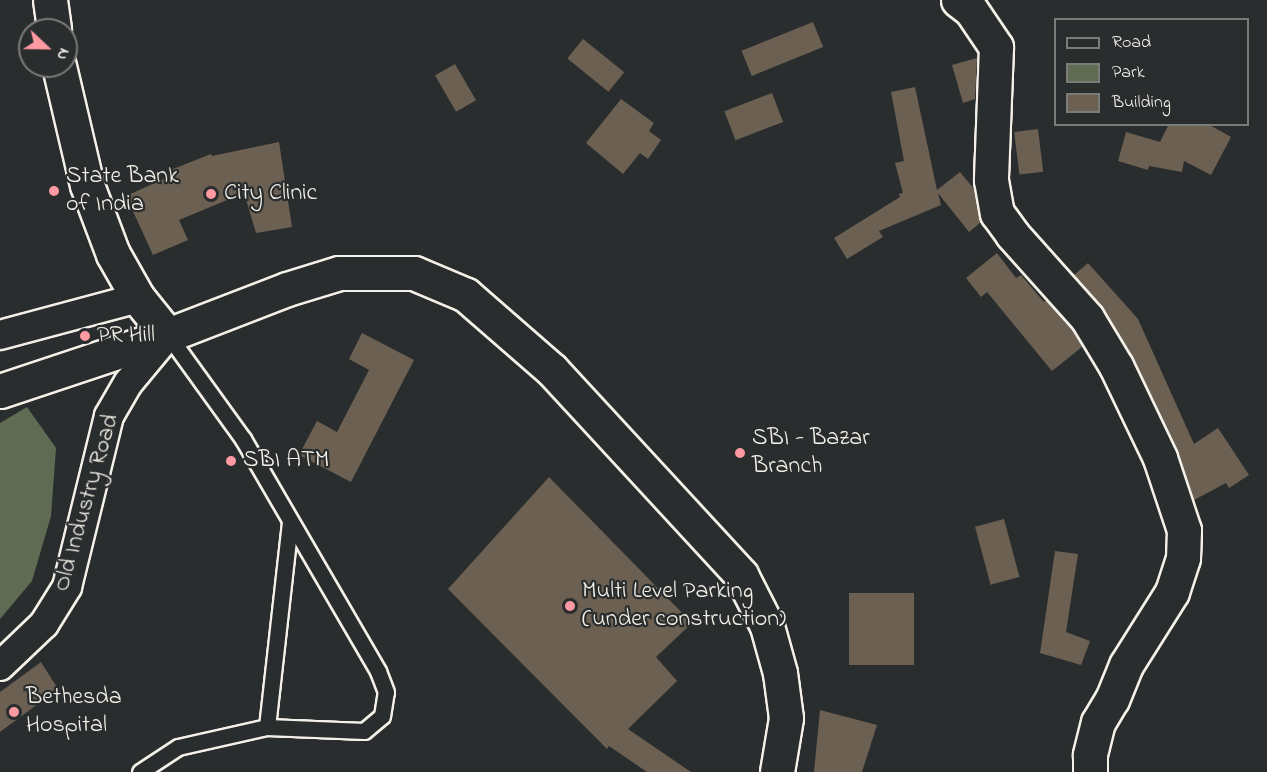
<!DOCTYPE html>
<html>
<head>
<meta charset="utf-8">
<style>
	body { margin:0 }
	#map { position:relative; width:1267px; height:772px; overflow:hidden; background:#2a2d2e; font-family:"Indie Flower",sans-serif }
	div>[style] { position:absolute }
	.green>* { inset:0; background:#5f6c53 }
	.building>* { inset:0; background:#6b6052; transform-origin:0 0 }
	.roads { filter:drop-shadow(2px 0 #f4f1e8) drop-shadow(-2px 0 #f4f1e8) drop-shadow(0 2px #f4f1e8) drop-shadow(0 -2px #f4f1e8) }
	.lane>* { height:15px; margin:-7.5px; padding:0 7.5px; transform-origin:7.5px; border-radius:7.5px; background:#2a2d2e }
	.street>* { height:28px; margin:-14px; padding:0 14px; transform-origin:14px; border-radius:14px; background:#2a2d2e }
	.secondary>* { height:33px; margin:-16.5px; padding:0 16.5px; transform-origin:16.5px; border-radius:16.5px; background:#2a2d2e }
	.highway>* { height:33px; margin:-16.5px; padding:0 16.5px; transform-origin:16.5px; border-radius:16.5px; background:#2a2d2e }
	.dots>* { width:16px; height:16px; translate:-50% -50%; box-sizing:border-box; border:3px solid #2a2d2e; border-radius:50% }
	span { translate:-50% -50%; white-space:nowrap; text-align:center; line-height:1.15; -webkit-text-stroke:4.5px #2a2d2e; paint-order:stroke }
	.poi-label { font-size:24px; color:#f4f1e8 }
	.left { translate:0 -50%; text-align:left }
	.street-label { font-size:24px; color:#f4f1e8 }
	.legend { position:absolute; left:1054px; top:18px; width:195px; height:108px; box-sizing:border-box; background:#2a2d2e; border:2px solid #7b7b78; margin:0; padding:8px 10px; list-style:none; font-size:18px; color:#f4f1e8 }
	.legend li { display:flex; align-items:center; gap:12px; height:30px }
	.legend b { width:30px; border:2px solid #7b7b78 }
	.north { position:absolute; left:18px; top:18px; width:60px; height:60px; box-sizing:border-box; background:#2a2d2e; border:2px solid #7b7b78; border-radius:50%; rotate:112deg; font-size:16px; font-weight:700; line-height:24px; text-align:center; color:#f4f1e8 }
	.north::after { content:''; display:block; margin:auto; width:21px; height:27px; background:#ff9aa2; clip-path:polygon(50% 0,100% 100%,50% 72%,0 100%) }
</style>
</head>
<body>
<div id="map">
	<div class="green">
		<i style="clip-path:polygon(27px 407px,56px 448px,51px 516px,32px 581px,0 619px,0 423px)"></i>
	</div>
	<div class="building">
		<i style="left:813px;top:22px;width:27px;height:77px;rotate:68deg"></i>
		<i style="left:583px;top:39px;width:53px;height:25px;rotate:39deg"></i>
		<i style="clip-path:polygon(977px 58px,975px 99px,963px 103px,952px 65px)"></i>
		<i style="left:455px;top:64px;width:42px;height:23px;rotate:60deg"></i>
		<i style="clip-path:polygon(915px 87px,937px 190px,960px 172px,974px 189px,981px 222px,969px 232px,938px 193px,941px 205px,879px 231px,883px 237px,847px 259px,834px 238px,900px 197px,899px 194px,903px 193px,895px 163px,904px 161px,891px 92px)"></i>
		<i style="left:772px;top:93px;width:31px;height:51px;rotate:69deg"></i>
		<i style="clip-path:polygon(621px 99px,654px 123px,649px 131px,661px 140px,648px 159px,640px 153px,623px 174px,586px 143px)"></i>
		<i style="clip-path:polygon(1169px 124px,1208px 124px,1231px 137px,1211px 175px,1184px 161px,1182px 172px,1149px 166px,1148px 170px,1118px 161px,1126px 132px,1160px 142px)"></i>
		<i style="left:1038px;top:129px;width:43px;height:24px;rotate:83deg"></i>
		<i style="clip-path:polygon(279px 142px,292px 227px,256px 233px,244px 193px,179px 220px,188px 240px,153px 255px,126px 196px,170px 176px,168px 171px,211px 154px,212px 156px)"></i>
		<i style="clip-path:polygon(997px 253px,1016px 278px,1021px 275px,1044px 302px,1046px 300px,1072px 329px,1082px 347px,1052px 371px,987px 292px,981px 297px,966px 278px)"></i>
		<i style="clip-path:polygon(1088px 263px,1138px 319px,1194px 444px,1218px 428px,1249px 475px,1229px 488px,1226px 483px,1194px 500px,1177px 450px,1133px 358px,1103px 308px,1074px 275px)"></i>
		<i style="clip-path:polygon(362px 333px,414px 360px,351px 482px,299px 455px,317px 421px,337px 432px,369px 370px,349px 359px)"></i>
		<i style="clip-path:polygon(549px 477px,692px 623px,656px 657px,677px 681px,628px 729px,691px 772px,647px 772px,609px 746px,607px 749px,448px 589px)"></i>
		<i style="left:1004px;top:519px;width:60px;height:30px;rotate:75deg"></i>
		<i style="clip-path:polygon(1055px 551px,1078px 554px,1066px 632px,1090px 641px,1081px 665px,1040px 653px)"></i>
		<i style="left:914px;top:593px;width:72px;height:65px;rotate:90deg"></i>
		<i style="clip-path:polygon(41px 662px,58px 689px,0 732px,0 692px)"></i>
		<i style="clip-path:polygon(820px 710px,877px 725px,862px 772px,814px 772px)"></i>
	</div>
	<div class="roads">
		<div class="lane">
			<i style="left:267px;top:727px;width:206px;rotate:-83.6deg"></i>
			<i style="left:140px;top:772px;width:45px;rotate:-33.3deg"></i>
			<i style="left:178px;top:747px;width:91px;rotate:-12.7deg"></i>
			<i style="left:267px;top:727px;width:97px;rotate:2.4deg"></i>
			<i style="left:364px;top:731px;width:23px;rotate:-40deg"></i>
			<i style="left:382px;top:716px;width:24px;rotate:-81deg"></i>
			<i style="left:386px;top:692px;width:22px;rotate:-111deg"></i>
			<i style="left:378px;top:671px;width:268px;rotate:-120.2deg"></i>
			<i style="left:243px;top:439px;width:128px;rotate:-125.8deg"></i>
		</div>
		<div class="street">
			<i style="left:0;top:335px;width:143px;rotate:-15deg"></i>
			<i style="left:0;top:666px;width:61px;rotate:-43.7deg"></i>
			<i style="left:44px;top:624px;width:44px;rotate:-58.1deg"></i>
			<i style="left:67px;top:587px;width:176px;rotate:-76.2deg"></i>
			<i style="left:109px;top:416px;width:39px;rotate:-60deg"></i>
			<i style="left:129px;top:382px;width:61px;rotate:-50.3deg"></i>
		</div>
		<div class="secondary">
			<i style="left:50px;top:0;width:30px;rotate:82deg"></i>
			<i style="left:958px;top:0;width:16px;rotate:38deg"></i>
			<i style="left:971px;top:10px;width:45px;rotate:56deg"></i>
			<i style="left:996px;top:47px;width:133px;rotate:92.2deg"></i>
			<i style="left:991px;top:180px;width:34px;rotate:80deg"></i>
			<i style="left:997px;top:213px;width:26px;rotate:54deg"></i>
			<i style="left:1012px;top:234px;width:113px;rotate:48.2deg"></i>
			<i style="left:1087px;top:318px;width:56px;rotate:58.9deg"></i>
			<i style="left:1116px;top:366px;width:102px;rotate:64.4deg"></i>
			<i style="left:1160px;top:458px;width:76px;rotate:71.6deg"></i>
			<i style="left:1184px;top:530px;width:28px;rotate:92deg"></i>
			<i style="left:1183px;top:558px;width:36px;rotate:108deg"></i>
			<i style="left:1172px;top:592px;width:86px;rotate:122.2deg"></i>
			<i style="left:1126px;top:665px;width:37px;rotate:112deg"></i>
			<i style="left:1112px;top:699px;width:27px;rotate:121deg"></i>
			<i style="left:1098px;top:722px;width:34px;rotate:104deg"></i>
			<i style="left:1090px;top:755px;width:17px;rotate:90deg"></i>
			<i style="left:59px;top:66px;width:122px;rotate:76.8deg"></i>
			<i style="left:87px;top:185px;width:74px;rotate:69.4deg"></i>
			<i style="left:113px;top:254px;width:51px;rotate:60.4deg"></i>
			<i style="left:138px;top:298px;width:48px;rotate:51deg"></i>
		</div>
		<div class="highway">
			<i style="left:0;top:391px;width:177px;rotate:-18.4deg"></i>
			<i style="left:168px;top:335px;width:128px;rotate:-21.1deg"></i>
			<i style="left:287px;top:289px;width:54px;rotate:-17.1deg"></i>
			<i style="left:339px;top:273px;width:75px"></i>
			<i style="left:414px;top:273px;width:56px;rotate:22.9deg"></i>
			<i style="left:466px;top:295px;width:114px;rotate:41.1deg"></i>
			<i style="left:552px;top:370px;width:279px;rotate:47.3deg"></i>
			<i style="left:741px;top:575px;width:57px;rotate:63deg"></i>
			<i style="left:767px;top:626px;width:49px;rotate:74.5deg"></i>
			<i style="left:780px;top:673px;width:45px;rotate:82.4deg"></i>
			<i style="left:786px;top:718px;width:55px;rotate:99.5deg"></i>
		</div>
	</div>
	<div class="dots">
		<i style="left:54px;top:191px;background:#ff9aa2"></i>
		<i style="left:211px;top:194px;background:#ff9aa2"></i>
		<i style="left:85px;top:336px;background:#ff9aa2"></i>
		<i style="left:740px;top:453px;background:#ff9aa2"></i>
		<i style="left:231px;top:461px;background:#ff9aa2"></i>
		<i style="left:570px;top:606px;background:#ff9aa2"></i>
		<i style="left:14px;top:712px;background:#ff9aa2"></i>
	</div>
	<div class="poi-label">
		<span class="left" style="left:66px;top:191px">State Bank<br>of India</span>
		<span class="left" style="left:224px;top:194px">City Clinic</span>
		<span class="left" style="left:97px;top:336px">PR Hill</span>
		<span class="left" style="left:752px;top:453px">SBI - Bazar<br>Branch</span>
		<span class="left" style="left:243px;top:461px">SBI ATM</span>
		<span class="left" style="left:582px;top:606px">Multi Level Parking<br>(under construction)</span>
		<span class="left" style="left:26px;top:712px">Bethesda<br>Hospital</span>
	</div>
	<div class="street-label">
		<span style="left:87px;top:503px;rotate:-74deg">Old Industry Road</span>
	</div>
	<ul class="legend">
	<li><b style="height:8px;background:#2a2d2e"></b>Road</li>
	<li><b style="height:16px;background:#5f6c53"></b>Park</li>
	<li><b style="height:16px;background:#6b6052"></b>Building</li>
	</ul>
	<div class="north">N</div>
</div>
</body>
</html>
